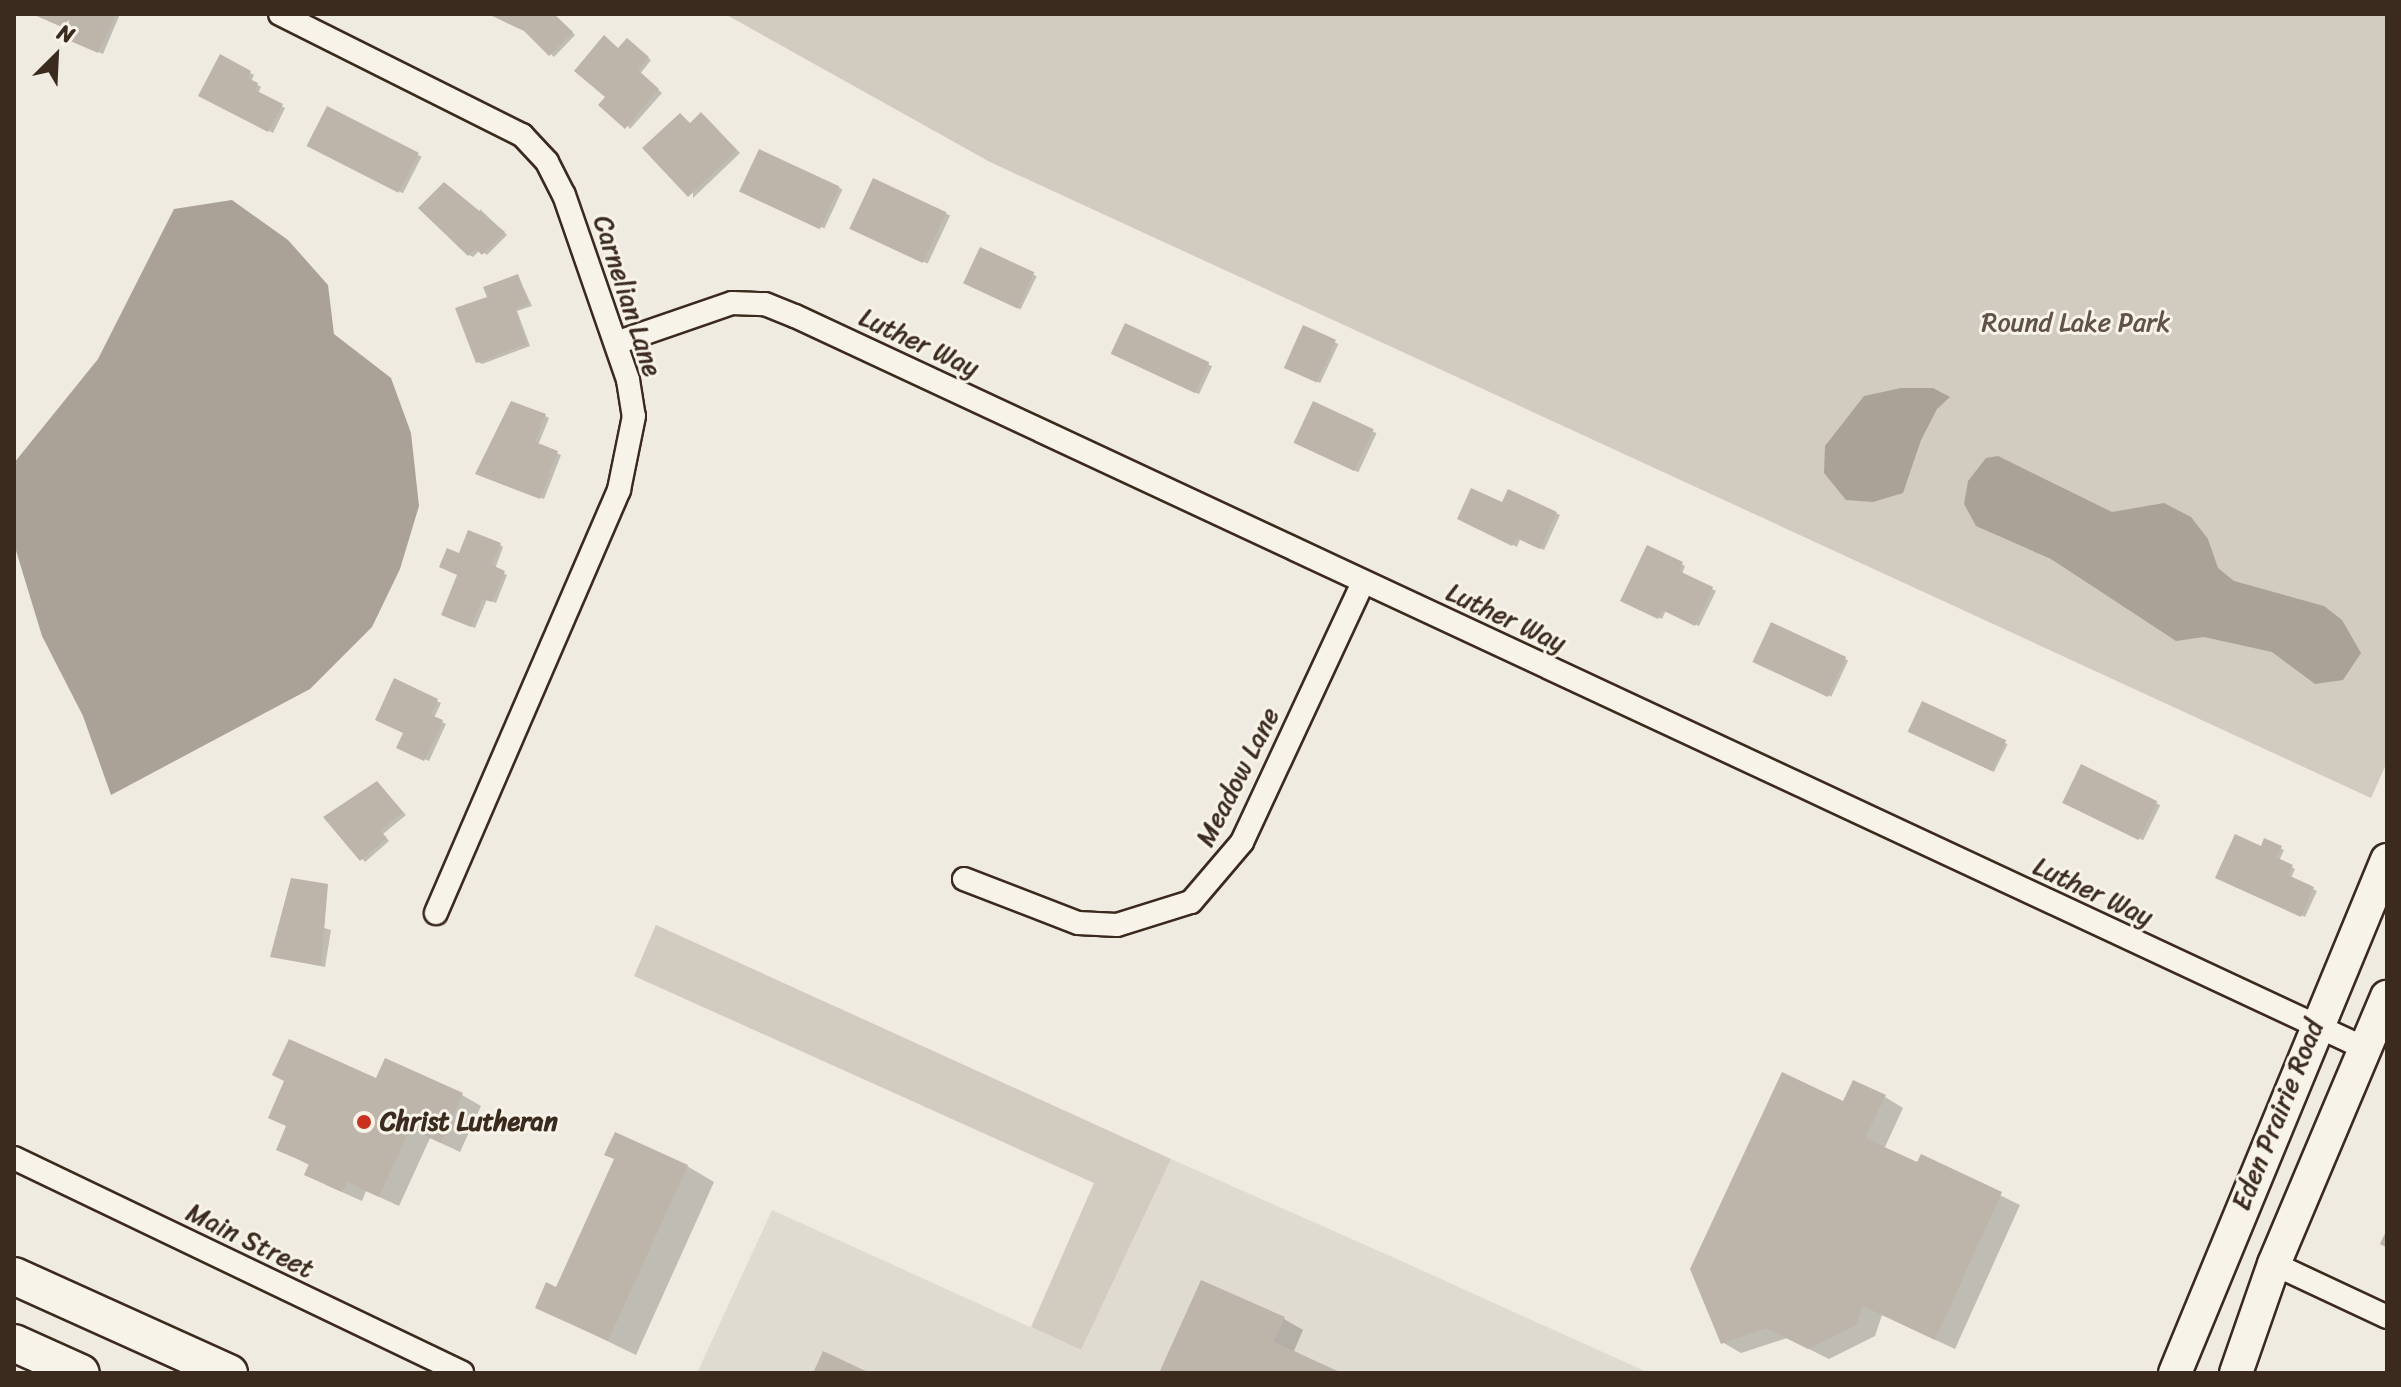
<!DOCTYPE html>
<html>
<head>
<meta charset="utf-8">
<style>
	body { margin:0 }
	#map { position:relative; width:2401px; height:1387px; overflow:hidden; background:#efebe0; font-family:Sriracha,sans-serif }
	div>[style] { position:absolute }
	.built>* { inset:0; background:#e0dbd0 }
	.green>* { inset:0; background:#d1cbc0 }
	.water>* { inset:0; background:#aaa296 }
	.shadow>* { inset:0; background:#0003; transform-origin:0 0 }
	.building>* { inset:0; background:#bdb5aa; transform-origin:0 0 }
	.roads { filter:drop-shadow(2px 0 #3b2a1e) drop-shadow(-2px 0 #3b2a1e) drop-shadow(0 2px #3b2a1e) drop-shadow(0 -2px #3b2a1e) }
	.minor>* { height:22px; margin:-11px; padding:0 11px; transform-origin:11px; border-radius:11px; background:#f7f3e8 }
	.secondary>* { height:32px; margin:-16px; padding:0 16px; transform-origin:16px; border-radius:16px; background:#f7f3e8 }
	.primary>* { height:36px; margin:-18px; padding:0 18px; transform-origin:18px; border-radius:18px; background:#f7f3e8 }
	.dots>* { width:22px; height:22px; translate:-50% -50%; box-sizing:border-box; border:4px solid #f7f3e8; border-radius:50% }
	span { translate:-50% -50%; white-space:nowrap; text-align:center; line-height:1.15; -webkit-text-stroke:6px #f7f3e8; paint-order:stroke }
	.street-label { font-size:26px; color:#3b2a1e }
	.park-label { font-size:26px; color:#605246 }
	.poi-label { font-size:26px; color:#3b2a1e; font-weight:700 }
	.left { translate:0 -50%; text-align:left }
	.frame { position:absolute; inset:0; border:16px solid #3b2a1e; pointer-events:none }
	.north { position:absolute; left:16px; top:16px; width:80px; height:80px; -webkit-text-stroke:6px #f7f3e8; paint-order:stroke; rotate:24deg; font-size:22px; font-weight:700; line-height:32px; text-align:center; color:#3b2a1e }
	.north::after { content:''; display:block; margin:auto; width:28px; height:36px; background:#3b2a1e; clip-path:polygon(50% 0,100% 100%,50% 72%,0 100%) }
</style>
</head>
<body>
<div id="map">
	<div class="built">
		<i style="clip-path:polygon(1171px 1159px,1399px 1260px,1649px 1373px,697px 1373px,772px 1210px,1081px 1350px)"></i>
	</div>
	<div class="green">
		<i style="clip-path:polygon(725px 14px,2387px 14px,2387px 762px,2371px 798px,990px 162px)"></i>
		<i style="clip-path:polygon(656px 925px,1171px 1159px,1081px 1350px,1031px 1327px,1094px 1183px,634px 976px)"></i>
	</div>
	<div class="water">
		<i style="clip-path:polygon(232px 200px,288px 240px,328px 285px,334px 334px,391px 378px,411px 433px,419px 506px,400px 569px,372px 627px,310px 689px,111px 795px,83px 716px,42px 636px,14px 544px,14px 463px,98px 359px,174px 209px)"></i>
		<i style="clip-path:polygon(1901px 388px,1933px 388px,1950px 397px,1937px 409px,1921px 440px,1903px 493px,1873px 502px,1846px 500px,1824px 473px,1825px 446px,1864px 396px)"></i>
		<i style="clip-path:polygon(1998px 456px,2112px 512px,2164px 503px,2191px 517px,2208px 539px,2218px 568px,2234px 581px,2324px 606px,2342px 620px,2361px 653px,2343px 680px,2315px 684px,2272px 652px,2204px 637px,2176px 641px,2051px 559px,1976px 526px,1964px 504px,1968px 481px,1986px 458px)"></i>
	</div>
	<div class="shadow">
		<i style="clip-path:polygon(36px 14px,120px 14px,103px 54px,70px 39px,74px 31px)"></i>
		<i style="clip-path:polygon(491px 14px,554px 14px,575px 35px,554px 57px,526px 31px)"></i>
		<i style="clip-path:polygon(631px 43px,651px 60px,640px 74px,662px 93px,630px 129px,607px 97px,619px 50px)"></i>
		<i style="clip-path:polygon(221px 57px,254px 75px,251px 81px,261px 87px,258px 93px,285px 108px,273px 133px,201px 95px)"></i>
		<i style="left:328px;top:109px;width:105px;height:41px;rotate:27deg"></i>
		<i style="clip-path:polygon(705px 117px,740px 153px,693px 198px,691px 125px)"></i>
		<i style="left:760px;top:151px;width:91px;height:43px;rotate:25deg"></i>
		<i style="left:874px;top:180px;width:84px;height:53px;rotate:25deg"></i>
		<i style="clip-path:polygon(480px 209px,507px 235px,487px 255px,480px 250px,473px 257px,469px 255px)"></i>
		<i style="left:981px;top:249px;width:62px;height:37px;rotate:26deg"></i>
		<i style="clip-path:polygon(518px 276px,532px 306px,517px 311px,530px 346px,482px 364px,478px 362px,489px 298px)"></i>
		<i style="left:1126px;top:326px;width:95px;height:31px;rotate:25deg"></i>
		<i style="left:1304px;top:328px;width:38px;height:43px;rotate:25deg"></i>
		<i style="left:1314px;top:404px;width:69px;height:43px;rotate:25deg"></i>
		<i style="clip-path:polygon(545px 416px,549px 418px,538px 445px,561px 455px,544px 499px,481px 475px)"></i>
		<i style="clip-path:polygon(1509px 492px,1560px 515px,1544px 550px,1520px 539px,1517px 547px,1460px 518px,1503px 504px)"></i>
		<i style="clip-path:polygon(500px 545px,503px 547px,495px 569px,507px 575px,496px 603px,487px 599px,475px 628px,447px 617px,459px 574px)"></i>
		<i style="clip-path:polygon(1648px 548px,1685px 566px,1682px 574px,1716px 591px,1699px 626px,1666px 610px,1662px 619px,1623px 600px)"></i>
		<i style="left:1772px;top:625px;width:84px;height:40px;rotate:25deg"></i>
		<i style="clip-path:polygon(395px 681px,441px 703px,434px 718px,446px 724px,429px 761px,399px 747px,406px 732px)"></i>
		<i style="left:1923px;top:703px;width:94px;height:31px;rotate:26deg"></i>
		<i style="left:2082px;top:767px;width:87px;height:39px;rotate:26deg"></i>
		<i style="clip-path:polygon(378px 784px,406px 815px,383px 834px,389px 841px,365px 862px,326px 817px)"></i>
		<i style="clip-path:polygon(2265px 841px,2284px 850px,2279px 861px,2295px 869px,2291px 878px,2317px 891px,2305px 917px,2218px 877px,2262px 848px)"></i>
		<i style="clip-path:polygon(327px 886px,324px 928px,331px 930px,325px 967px,272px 956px)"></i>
		<i style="clip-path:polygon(377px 1081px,462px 1095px,481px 1106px,460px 1152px,430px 1138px,399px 1206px,366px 1191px,362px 1201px,326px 1185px,311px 1166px,278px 1149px)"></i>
		<i style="clip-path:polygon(1885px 1097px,1903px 1108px,1884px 1149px,1918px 1165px,1922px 1157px,2020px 1205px,1955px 1349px,1882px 1315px,1875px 1336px,1829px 1359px,1787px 1338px,1741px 1353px,1722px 1342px,1844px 1103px)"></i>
		<i style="clip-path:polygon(687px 1166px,714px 1182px,636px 1355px,537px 1307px)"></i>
		<i style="clip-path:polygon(1284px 1319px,1303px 1330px,1294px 1351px,1337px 1373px,1161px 1373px)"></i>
	</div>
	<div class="building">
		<i style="clip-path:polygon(32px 14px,116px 14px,98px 53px,68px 40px,71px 31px)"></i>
		<i style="clip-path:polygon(488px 14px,554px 14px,573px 32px,549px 56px,524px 31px)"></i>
		<i style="clip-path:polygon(604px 35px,618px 48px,627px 38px,649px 57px,638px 70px,659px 89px,625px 129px,598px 105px,605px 97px,574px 71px)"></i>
		<i style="clip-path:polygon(220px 54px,251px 71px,248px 78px,258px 83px,255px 90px,283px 104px,268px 132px,198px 96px)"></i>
		<i style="left:327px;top:106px;width:103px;height:45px;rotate:27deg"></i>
		<i style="clip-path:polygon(701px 112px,737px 150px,688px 197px,642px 148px,680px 113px,690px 123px)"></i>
		<i style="left:759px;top:149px;width:89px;height:47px;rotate:25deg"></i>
		<i style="left:873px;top:178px;width:81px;height:56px;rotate:25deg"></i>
		<i style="clip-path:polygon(444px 182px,505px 232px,482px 255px,475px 248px,468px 256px,418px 208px)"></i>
		<i style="left:980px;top:247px;width:60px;height:40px;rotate:25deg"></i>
		<i style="clip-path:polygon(518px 274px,529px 304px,515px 309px,527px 344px,476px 363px,455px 308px,487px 297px,483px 287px)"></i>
		<i style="left:1125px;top:323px;width:93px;height:34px;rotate:25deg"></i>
		<i style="left:1303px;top:325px;width:36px;height:47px;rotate:24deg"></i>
		<i style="clip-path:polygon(511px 401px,546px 414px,535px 442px,558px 451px,540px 499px,475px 474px)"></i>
		<i style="left:1313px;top:401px;width:67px;height:46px;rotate:25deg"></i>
		<i style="clip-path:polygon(1471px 488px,1502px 502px,1508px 489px,1557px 512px,1540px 549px,1516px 538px,1512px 546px,1457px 519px)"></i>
		<i style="clip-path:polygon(468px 530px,501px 543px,492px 565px,505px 571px,492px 602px,482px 599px,471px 627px,441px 615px,457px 575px,439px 567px,447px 548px,459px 553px)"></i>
		<i style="clip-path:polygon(1647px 545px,1683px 562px,1679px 571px,1713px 587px,1695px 626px,1662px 610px,1658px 619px,1620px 601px)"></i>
		<i style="left:1771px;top:622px;width:83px;height:44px;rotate:25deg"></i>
		<i style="clip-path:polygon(394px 678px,438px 699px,431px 715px,443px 720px,424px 761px,396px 748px,403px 733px,375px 720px)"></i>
		<i style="left:1922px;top:701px;width:93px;height:34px;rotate:25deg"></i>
		<i style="left:2081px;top:764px;width:85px;height:43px;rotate:26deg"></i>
		<i style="clip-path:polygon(377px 781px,403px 812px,380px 831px,387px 838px,360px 861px,323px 817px)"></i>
		<i style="clip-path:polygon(2235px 834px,2261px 846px,2264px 838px,2282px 846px,2276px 857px,2293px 865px,2288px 875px,2314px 887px,2301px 917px,2215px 878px)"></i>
		<i style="clip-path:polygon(291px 878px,328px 884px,321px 966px,270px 957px)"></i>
		<i style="clip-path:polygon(289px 1039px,376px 1078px,385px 1058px,463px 1093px,441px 1143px,410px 1129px,379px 1197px,347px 1182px,342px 1192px,304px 1175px,309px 1164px,276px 1150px,286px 1126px,268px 1118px,284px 1081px,272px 1075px)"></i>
		<i style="clip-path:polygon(1782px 1072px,1843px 1101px,1853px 1080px,1886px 1095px,1865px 1138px,1917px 1162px,1921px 1154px,2002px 1192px,1935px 1340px,1863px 1306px,1856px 1325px,1808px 1349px,1766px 1328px,1721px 1344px,1690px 1269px)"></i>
		<i style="clip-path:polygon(615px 1132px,688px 1165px,608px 1341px,535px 1308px,546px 1282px,556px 1287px,614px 1159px,604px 1155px)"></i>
		<i style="clip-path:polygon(2387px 1229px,2387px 1248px,2380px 1244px)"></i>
		<i style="clip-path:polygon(1201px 1280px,1285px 1317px,1274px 1342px,1342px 1373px,1159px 1373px)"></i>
		<i style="clip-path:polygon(823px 1351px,870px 1373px,813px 1373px)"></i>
	</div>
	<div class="roads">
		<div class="minor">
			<i style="left:280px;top:14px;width:271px;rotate:26.6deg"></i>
			<i style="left:522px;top:135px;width:37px;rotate:47deg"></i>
			<i style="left:547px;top:162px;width:37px;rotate:63deg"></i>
			<i style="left:564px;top:195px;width:196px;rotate:70.9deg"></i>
			<i style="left:628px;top:380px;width:36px;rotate:81deg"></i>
			<i style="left:634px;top:416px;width:76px;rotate:101.5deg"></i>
			<i style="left:619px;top:490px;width:461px;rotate:113.4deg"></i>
			<i style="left:616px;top:343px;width:123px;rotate:-19deg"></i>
			<i style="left:732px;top:303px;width:33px;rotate:2deg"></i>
			<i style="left:765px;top:304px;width:32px;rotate:22deg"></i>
			<i style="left:795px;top:316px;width:1731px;rotate:25.01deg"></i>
			<i style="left:964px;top:879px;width:122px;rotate:21.1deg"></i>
			<i style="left:1078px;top:923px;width:39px;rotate:3deg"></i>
			<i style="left:1117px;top:925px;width:77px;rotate:-17.3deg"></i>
			<i style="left:1191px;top:902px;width:79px;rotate:-49.6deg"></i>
			<i style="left:1242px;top:842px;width:287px;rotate:-65deg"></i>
			<i style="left:14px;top:1158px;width:497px;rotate:25.6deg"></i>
			<i style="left:2274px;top:1264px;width:125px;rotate:25.1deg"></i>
		</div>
		<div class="secondary">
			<i style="left:2175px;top:1373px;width:555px;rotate:-67.55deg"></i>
			<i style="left:2236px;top:1373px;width:115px;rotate:-70.8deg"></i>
			<i style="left:2274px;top:1264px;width:290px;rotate:-67.1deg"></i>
		</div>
		<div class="primary">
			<i style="left:14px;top:1276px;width:236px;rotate:24.3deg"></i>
			<i style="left:14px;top:1343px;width:73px;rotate:24.1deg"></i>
		</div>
	</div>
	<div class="dots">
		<i style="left:364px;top:1122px;background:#c8321e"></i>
	</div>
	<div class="street-label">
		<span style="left:627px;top:296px;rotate:72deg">Carnelian Lane</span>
		<span style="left:919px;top:343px;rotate:25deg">Luther Way</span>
		<span style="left:1506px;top:618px;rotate:25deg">Luther Way</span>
		<span style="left:1238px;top:777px;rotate:-63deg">Meadow Lane</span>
		<span style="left:2093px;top:892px;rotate:25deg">Luther Way</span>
		<span style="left:2278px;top:1115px;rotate:-68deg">Eden Prairie Road</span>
		<span style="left:250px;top:1241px;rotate:26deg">Main Street</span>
	</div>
	<div class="park-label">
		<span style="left:2076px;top:323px">Round Lake Park</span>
	</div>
	<div class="poi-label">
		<span class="left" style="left:380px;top:1122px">Christ Lutheran</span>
	</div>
	<div class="frame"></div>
	<div class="north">N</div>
</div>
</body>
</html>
